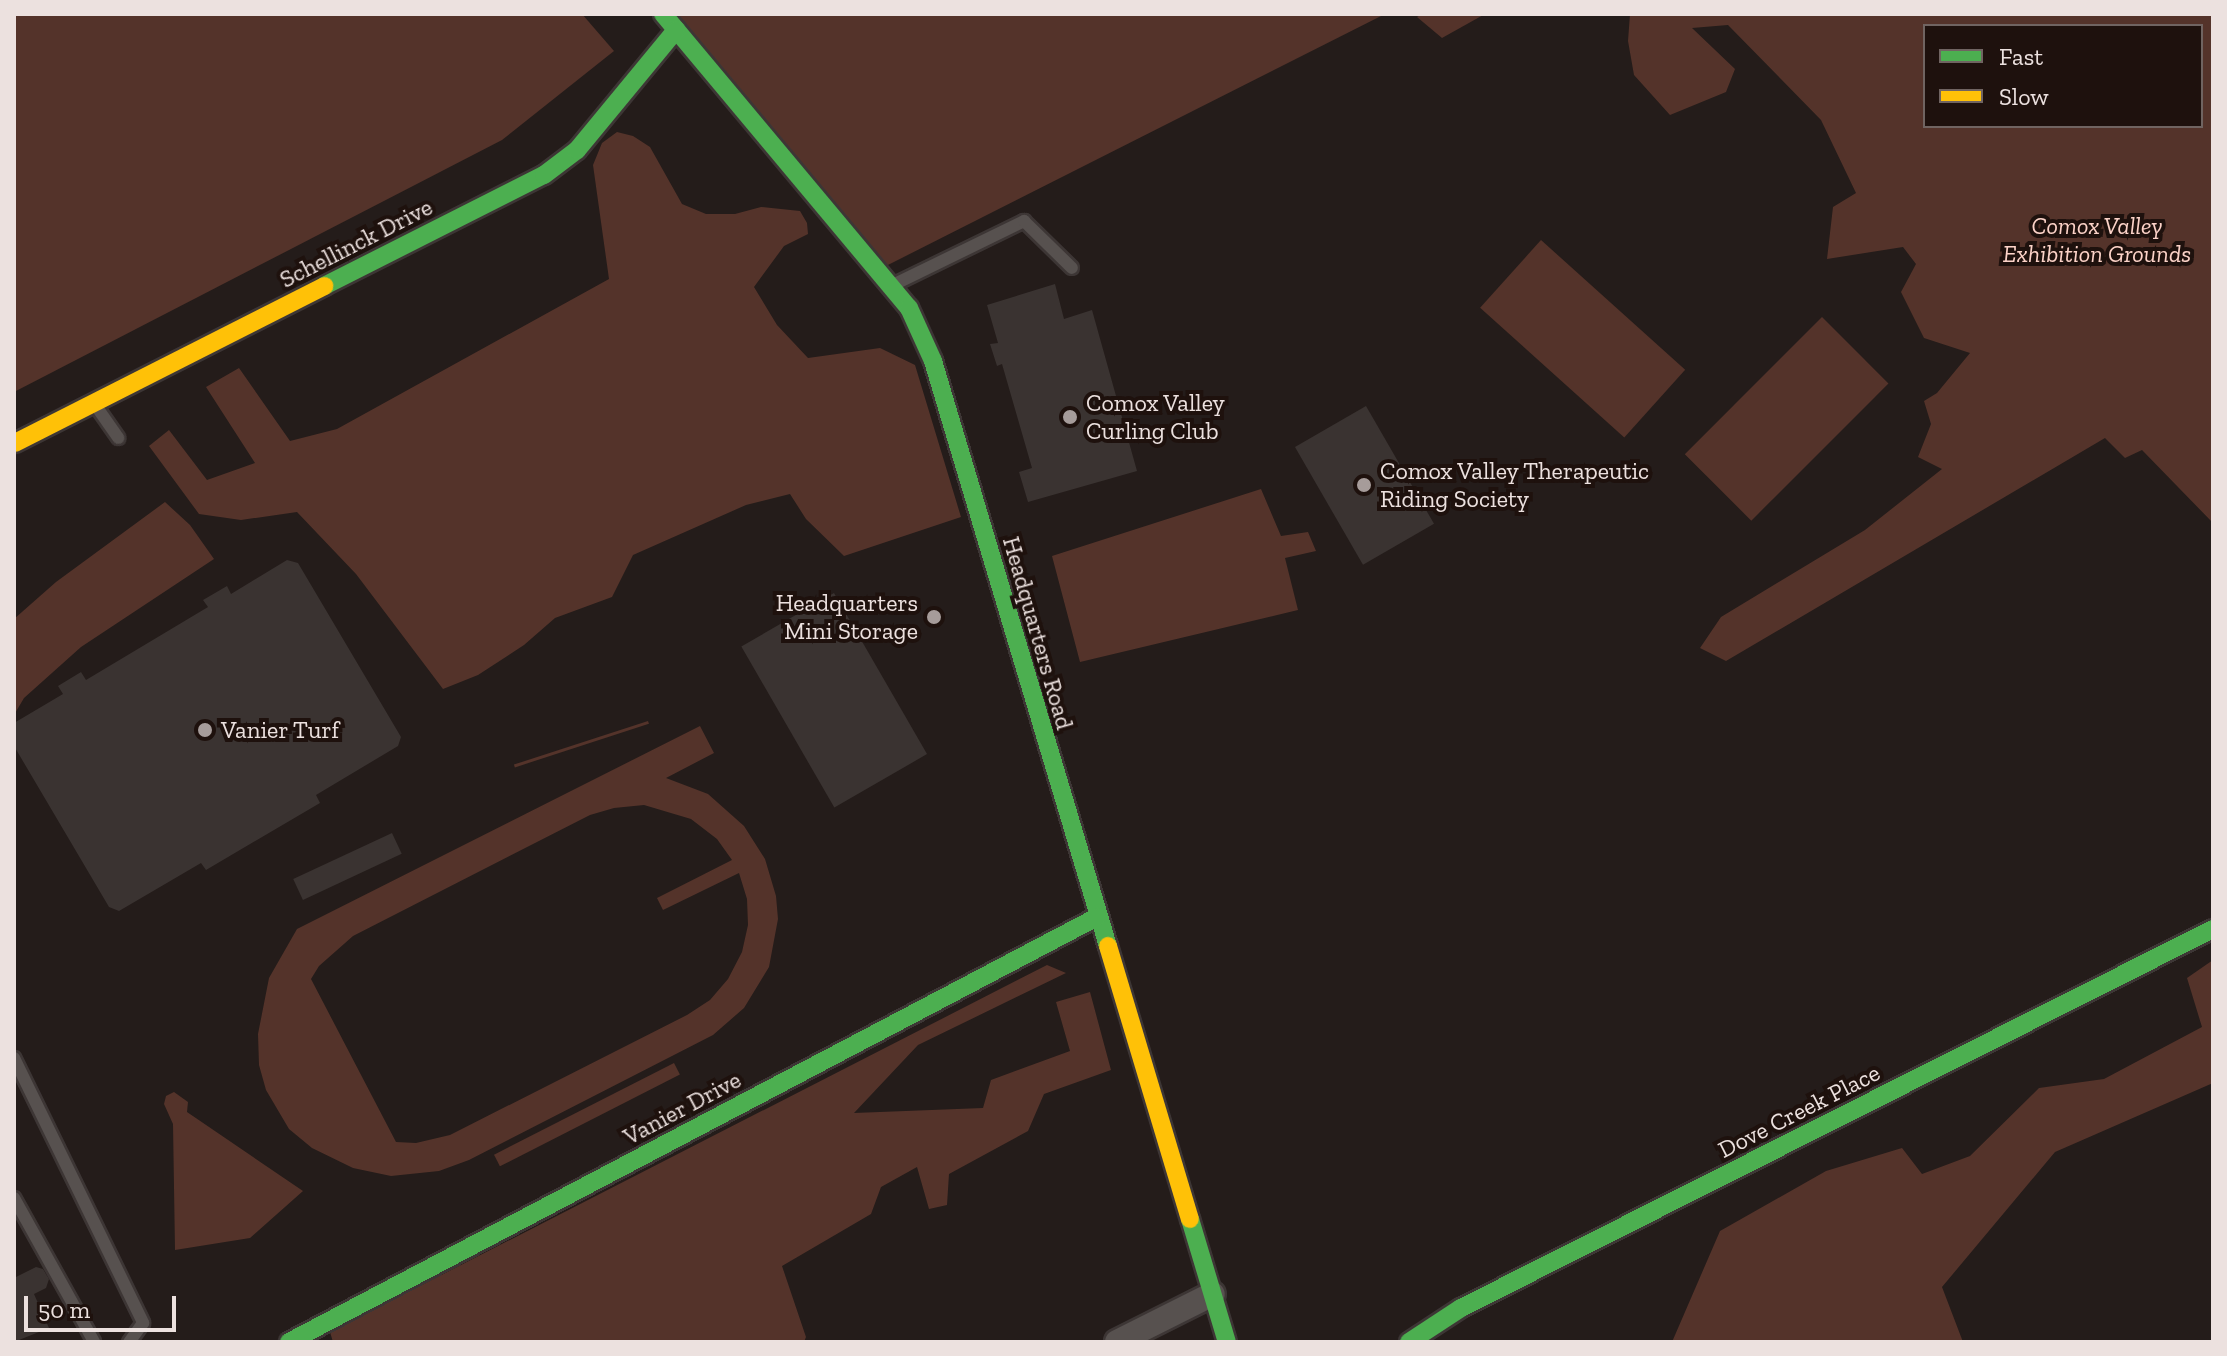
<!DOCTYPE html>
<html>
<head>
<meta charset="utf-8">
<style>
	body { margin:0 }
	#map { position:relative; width:2227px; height:1356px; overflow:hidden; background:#241c1a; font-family:"Zilla Slab",serif }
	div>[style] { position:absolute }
	.green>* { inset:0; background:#54332a; transform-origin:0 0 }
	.building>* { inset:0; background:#3a3331; transform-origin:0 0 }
	.roads { filter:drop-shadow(2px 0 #3d3635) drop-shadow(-2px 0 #3d3635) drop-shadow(0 2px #3d3635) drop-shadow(0 -2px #3d3635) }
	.lane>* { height:12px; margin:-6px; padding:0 6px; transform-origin:6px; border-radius:6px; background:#57514f }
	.street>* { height:24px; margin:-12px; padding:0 12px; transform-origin:12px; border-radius:12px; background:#57514f }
	.fast>* { height:18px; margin:-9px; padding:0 9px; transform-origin:9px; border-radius:9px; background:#4caf50 }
	.slow>* { height:18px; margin:-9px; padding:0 9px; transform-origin:9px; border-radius:9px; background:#ffc107 }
	.dots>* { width:22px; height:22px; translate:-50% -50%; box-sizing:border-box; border:4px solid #1e110d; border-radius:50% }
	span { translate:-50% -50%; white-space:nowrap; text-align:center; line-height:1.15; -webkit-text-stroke:8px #1e110d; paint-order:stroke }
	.park-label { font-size:24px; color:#fcd3c8; font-style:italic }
	.street-label { font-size:24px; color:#ece1df }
	.poi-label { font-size:24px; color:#ece1df }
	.left { translate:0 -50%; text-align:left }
	.right { translate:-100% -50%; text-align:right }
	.frame { position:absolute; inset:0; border:16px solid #ece1df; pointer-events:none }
	.legend { position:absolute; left:1923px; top:24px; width:280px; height:104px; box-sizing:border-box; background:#1e110d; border:2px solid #706461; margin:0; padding:10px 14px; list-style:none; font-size:24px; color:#ece1df }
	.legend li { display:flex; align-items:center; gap:16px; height:40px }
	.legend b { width:40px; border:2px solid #706461 }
	.scale { position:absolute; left:24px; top:1296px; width:152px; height:36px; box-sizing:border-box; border:4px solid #ece1df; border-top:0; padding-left:10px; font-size:24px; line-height:28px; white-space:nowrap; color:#ece1df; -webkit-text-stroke:6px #1e110d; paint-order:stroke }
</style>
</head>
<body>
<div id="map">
	<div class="green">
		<i style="clip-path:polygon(14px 14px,582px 14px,614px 51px,502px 140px,14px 392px)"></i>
		<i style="clip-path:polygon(663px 14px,1385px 14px,880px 269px)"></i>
		<i style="clip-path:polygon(1422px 14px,1485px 14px,1442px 38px,1417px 17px)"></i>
		<i style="clip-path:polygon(evenodd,1630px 14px,2213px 14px,2213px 523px,2142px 450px,2125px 458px,2105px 438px,1726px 661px,1700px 648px,1721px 617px,1865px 530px,1942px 469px,1918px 457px,1931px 424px,1924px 401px,1937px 393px,1970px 353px,1924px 338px,1901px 292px,1916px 264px,1903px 247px,1827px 259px,1833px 207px,1856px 193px,1821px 120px,1728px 25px,1692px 28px,1735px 69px,1726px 92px,1670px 115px,1634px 75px,1628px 41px,1630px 14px,1925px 26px,2201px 26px,2201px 126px,1925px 126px,1925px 26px)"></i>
		<i style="clip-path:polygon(617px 132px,633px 136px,650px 147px,682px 204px,706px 214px,735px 214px,761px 207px,800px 211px,807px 223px,808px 234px,784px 246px,754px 287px,777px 325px,808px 358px,880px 348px,915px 365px,961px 517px,844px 556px,806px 519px,790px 494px,746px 505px,633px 555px,612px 597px,555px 618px,524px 645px,478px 675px,443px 689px,356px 574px,297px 512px,241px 520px,199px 514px,149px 446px,169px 430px,207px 480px,255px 463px,206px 387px,239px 368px,290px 441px,337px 429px,609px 279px,593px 165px,602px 143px)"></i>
		<i style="left:1541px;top:240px;width:194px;height:91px;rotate:42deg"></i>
		<i style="left:1822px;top:317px;width:94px;height:194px;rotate:45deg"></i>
		<i style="clip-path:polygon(1261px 489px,1281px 536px,1308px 532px,1316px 551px,1285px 558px,1298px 610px,1080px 662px,1052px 556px)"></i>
		<i style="clip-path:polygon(165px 502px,190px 525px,214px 559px,81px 647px,24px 698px,14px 715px,14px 619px,56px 582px)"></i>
		<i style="left:648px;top:721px;width:3px;height:141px;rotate:72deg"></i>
		<i style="clip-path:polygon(evenodd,700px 726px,714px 753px,666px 778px,708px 794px,744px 826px,765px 859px,776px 896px,778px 919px,769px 967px,744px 1008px,713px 1035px,469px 1160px,439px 1171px,391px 1176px,353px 1168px,312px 1148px,289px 1129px,266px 1090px,259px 1065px,258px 1034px,269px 978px,297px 929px,700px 726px,644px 805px,691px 819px,717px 839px,732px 860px,657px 898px,663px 910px,739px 873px,747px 899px,748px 925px,742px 952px,728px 979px,710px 1000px,687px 1015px,450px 1135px,416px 1143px,396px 1142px,311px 979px,319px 966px,353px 936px,590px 815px,614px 808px,644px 805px)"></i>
		<i style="clip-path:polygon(2213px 960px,2213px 1083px,2055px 1152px,1942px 1287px,1963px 1342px,1672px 1342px,1720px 1231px,1826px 1171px,1902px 1148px,1922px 1174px,1970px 1156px,2039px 1088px,2104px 1079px,2202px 1027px,2187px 978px)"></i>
		<i style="clip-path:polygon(1047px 965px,1066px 973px,918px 1045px,854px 1113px,983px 1108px,991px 1080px,1070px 1051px,1056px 1002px,1090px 992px,1111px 1070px,1044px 1094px,1028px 1131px,949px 1174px,947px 1205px,929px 1209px,917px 1167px,881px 1187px,871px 1214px,782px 1266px,806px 1337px,804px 1342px,333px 1342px,330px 1332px)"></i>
		<i style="left:674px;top:1063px;width:13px;height:202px;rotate:63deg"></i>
		<i style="clip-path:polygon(174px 1092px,188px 1102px,187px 1112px,303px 1191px,250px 1238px,175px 1250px,173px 1124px,164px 1104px,166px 1096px)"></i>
	</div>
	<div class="building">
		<i style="clip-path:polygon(1055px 284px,1064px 319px,1092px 310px,1137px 471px,1028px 502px,1019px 472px,1032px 468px,1002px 364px,997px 366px,990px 344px,998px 343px,987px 305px)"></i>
		<i style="left:1366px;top:406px;width:136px;height:82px;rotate:60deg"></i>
		<i style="clip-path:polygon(287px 560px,298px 563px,401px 737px,398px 746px,316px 795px,320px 803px,206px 870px,201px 863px,119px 911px,109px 907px,14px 746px,14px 723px,63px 694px,58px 686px,81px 672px,86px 680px,208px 607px,203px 600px,227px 586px,231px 594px)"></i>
		<i style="left:834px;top:593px;width:186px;height:107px;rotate:60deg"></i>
		<i style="left:392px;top:833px;width:23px;height:109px;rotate:65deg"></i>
		<i style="clip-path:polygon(36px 1267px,43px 1269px,49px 1279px,46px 1288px,34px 1294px,49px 1328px,14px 1342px,14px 1278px)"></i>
	</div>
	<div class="roads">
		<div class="lane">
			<i style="left:895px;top:284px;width:144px;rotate:-26deg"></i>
			<i style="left:1024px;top:221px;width:67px;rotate:44.4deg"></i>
			<i style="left:96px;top:406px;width:39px;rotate:55deg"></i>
			<i style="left:14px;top:1058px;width:295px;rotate:64deg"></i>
			<i style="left:143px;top:1323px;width:24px;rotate:126deg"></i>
			<i style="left:14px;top:1198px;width:165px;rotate:60.9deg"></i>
		</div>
		<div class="street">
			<i style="left:1117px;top:1342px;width:107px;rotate:-26.6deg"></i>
		</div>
		<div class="fast">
			<i style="left:663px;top:14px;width:383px;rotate:50.1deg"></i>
			<i style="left:909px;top:308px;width:58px;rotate:65.6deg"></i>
			<i style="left:933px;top:361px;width:611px;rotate:73.35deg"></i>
			<i style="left:324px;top:286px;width:246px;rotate:-26.8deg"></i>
			<i style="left:544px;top:175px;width:41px;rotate:-37.1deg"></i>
			<i style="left:577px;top:150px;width:156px;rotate:-50.5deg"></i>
			<i style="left:1190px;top:1219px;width:128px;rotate:73.3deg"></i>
			<i style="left:289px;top:1342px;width:913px;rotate:-27.74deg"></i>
			<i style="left:1409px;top:1342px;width:62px;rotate:-33.2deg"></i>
			<i style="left:1461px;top:1308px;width:842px;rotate:-26.75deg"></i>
		</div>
		<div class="slow">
			<i style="left:15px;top:443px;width:347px;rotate:-26.9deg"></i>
			<i style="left:1108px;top:946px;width:285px;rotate:73.3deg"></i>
		</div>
	</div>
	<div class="dots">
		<i style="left:1070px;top:417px;background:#a69c9a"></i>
		<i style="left:1364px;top:485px;background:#a69c9a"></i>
		<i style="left:934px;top:617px;background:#a69c9a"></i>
		<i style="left:205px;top:730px;background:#a69c9a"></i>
	</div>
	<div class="park-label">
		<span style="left:2097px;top:240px">Comox Valley<br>Exhibition Grounds</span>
	</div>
	<div class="street-label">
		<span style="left:356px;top:243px;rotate:-27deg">Schellinck Drive</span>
		<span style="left:1038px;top:633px;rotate:74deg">Headquarters Road</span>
		<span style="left:682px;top:1108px;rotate:-28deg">Vanier Drive</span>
		<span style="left:1799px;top:1111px;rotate:-27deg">Dove Creek Place</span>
	</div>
	<div class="poi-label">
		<span class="left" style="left:1086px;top:417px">Comox Valley<br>Curling Club</span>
		<span class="left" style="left:1380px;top:485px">Comox Valley Therapeutic<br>Riding Society</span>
		<span class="right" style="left:918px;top:617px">Headquarters<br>Mini Storage</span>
		<span class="left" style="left:221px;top:730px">Vanier Turf</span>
	</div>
	<div class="frame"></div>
	<ul class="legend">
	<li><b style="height:10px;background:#4caf50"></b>Fast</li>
	<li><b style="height:10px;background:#ffc107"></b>Slow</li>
	</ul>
	<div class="scale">50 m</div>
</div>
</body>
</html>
